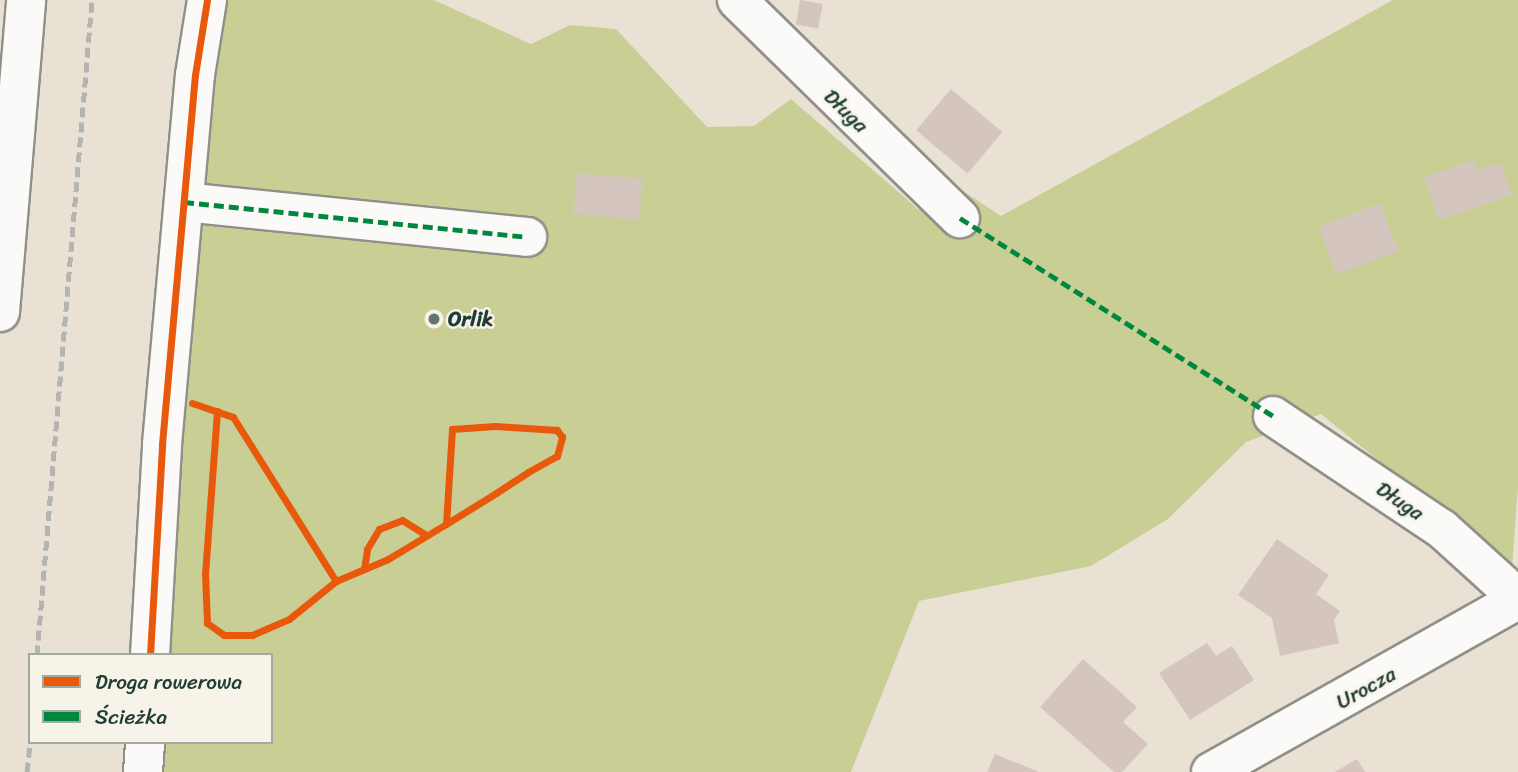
<!DOCTYPE html>
<html>
<head>
<meta charset="utf-8">
<style>
	body { margin:0 }
	#map { position:relative; width:1518px; height:772px; overflow:hidden; background:#e9e1d3; font-family:Sriracha,sans-serif }
	div>[style] { position:absolute }
	.green>* { inset:0; background:#c9ce95 }
	.building>* { inset:0; background:#d4c6be; transform-origin:0 0 }
	.roads { filter:drop-shadow(2px 0 #8f9188) drop-shadow(-2px 0 #8f9188) drop-shadow(0 2px #8f9188) drop-shadow(0 -2px #8f9188) }
	.minor>* { height:38px; margin:-19px; padding:0 19px; transform-origin:19px; border-radius:19px; background:#fcfaf8 }
	.rail>* { height:5px; margin-top:-2.5px; transform-origin:0; background:repeating-linear-gradient(90deg,#b3b5b2 0 10px,transparent 0 15px) }
	.quiet>* { height:5px; margin-top:-2.5px; transform-origin:0; background:repeating-linear-gradient(90deg,#00873e 0 10px,transparent 0 15px) }
	.cycleway>* { height:7px; margin:-3.5px; padding:0 3.5px; transform-origin:3.5px; border-radius:3.5px; background:#e8590c }
	.dots>* { width:19px; height:19px; translate:-50% -50%; box-sizing:border-box; border:4px solid #f7f3e8; border-radius:50% }
	span { translate:-50% -50%; white-space:nowrap; text-align:center; line-height:1.15; -webkit-text-stroke:5px #f7f3e8; paint-order:stroke }
	.street-label { font-size:21px; color:#1f3d34 }
	.poi-label { font-size:21px; color:#1f3d34; font-weight:700 }
	.left { translate:0 -50%; text-align:left }
	.legend { position:absolute; left:28px; top:653px; width:245px; height:91px; box-sizing:border-box; background:#f7f3e8; border:2px solid #a1aaa0; margin:0; padding:9px 12px; list-style:none; font-size:21px; color:#1f3d34 }
	.legend li { display:flex; align-items:center; gap:14px; height:35px }
	.legend b { width:35px; border:2px solid #a1aaa0 }
</style>
</head>
<body>
<div id="map">
	<div class="green">
		<i style="clip-path:polygon(216px 0,434px 0,531px 44px,570px 25px,616px 29px,707px 127px,754px 126px,791px 99px,919px 210px,948px 181px,1001px 216px,1393px 0,1518px 0,1518px 486px,1512px 569px,1321px 414px,1246px 442px,1168px 519px,1091px 566px,919px 601px,851px 772px,149px 772px,151px 742px,271px 742px,271px 655px,157px 655px)"></i>
	</div>
	<div class="building">
		<i style="left:800px;top:0;width:23px;height:25px;rotate:10deg"></i>
		<i style="left:951px;top:89px;width:67px;height:54px;rotate:40deg"></i>
		<i style="clip-path:polygon(1474px 160px,1477px 171px,1501px 163px,1512px 195px,1439px 220px,1424px 177px)"></i>
		<i style="left:577px;top:173px;width:66px;height:41px;rotate:5deg"></i>
		<i style="left:1380px;top:203px;width:51px;height:66px;rotate:69deg"></i>
		<i style="clip-path:polygon(1277px 539px,1329px 575px,1316px 594px,1340px 611px,1334px 620px,1339px 643px,1280px 656px,1272px 618px,1238px 595px)"></i>
		<i style="clip-path:polygon(1207px 643px,1216px 656px,1232px 646px,1254px 680px,1190px 720px,1159px 673px)"></i>
		<i style="clip-path:polygon(1083px 659px,1137px 707px,1123px 722px,1148px 744px,1122px 772px,1114px 772px,1040px 707px)"></i>
		<i style="clip-path:polygon(995px 754px,1039px 772px,987px 772px)"></i>
		<i style="clip-path:polygon(1357px 759px,1365px 772px,1335px 772px)"></i>
	</div>
	<div class="roads">
		<div class="minor">
			<i style="left:737px;top:0;width:312px;rotate:44.4deg"></i>
			<i style="left:184px;top:202px;width:345px;rotate:5.8deg"></i>
			<i style="left:0;top:312px;width:313px;rotate:-85.2deg"></i>
			<i style="left:1273px;top:416px;width:203px;rotate:33.8deg"></i>
			<i style="left:1442px;top:529px;width:103px;rotate:42.2deg"></i>
			<i style="left:150px;top:655px;width:211px;rotate:-86.7deg"></i>
			<i style="left:162px;top:444px;width:370px;rotate:-84.9deg"></i>
			<i style="left:195px;top:75px;width:76px;rotate:-80.9deg"></i>
			<i style="left:143px;top:772px;width:30px;rotate:-86deg"></i>
			<i style="left:1211px;top:772px;width:352px;rotate:-29.3deg"></i>
		</div>
	</div>
	<div class="rail">
		<i style="left:37px;top:655px;width:657px;rotate:-85.2deg"></i>
		<i style="left:27px;top:772px;width:30px;rotate:-84deg"></i>
	</div>
	<div class="quiet">
		<i style="left:184px;top:202px;width:345px;rotate:5.8deg"></i>
		<i style="left:960px;top:218px;width:370px;rotate:32.3deg"></i>
	</div>
	<div class="cycleway">
		<i style="left:192px;top:403px;width:43px;rotate:18.9deg"></i>
		<i style="left:233px;top:417px;width:194px;rotate:57.9deg"></i>
		<i style="left:336px;top:581px;width:56px;rotate:-22.9deg"></i>
		<i style="left:388px;top:559px;width:68px;rotate:-31.1deg"></i>
		<i style="left:446px;top:524px;width:59px;rotate:-31.8deg"></i>
		<i style="left:496px;top:493px;width:38px;rotate:-33deg"></i>
		<i style="left:528px;top:472px;width:33px;rotate:-29deg"></i>
		<i style="left:557px;top:456px;width:20px;rotate:-75deg"></i>
		<i style="left:562px;top:437px;width:9px;rotate:-126deg"></i>
		<i style="left:557px;top:430px;width:62px;rotate:-176.3deg"></i>
		<i style="left:495px;top:426px;width:43px;rotate:176deg"></i>
		<i style="left:452px;top:429px;width:95px;rotate:93.6deg"></i>
		<i style="left:217px;top:411px;width:162px;rotate:94.2deg"></i>
		<i style="left:205px;top:573px;width:50px;rotate:87.7deg"></i>
		<i style="left:207px;top:623px;width:21px;rotate:35deg"></i>
		<i style="left:224px;top:635px;width:28px"></i>
		<i style="left:252px;top:635px;width:40px;rotate:-23.4deg"></i>
		<i style="left:289px;top:619px;width:60px;rotate:-39deg"></i>
		<i style="left:364px;top:569px;width:20px;rotate:-81deg"></i>
		<i style="left:367px;top:549px;width:23px;rotate:-59deg"></i>
		<i style="left:379px;top:529px;width:25px;rotate:-21deg"></i>
		<i style="left:402px;top:520px;width:28px;rotate:32deg"></i>
		<i style="left:150px;top:655px;width:211px;rotate:-86.7deg"></i>
		<i style="left:162px;top:444px;width:370px;rotate:-84.9deg"></i>
		<i style="left:195px;top:75px;width:76px;rotate:-80.9deg"></i>
	</div>
	<div class="dots">
		<i style="left:434px;top:319px;background:#66766c"></i>
	</div>
	<div class="street-label">
		<span style="left:846px;top:111px;rotate:44deg">Długa</span>
		<span style="left:1400px;top:501px;rotate:34deg">Długa</span>
		<span style="left:1366px;top:688px;rotate:-29deg">Urocza</span>
	</div>
	<div class="poi-label">
		<span class="left" style="left:448px;top:319px">Orlik</span>
	</div>
	<ul class="legend">
	<li><b style="height:9px;background:#e8590c"></b>Droga rowerowa</li>
	<li><b style="height:9px;background:#00873e"></b>Ścieżka</li>
	</ul>
</div>
</body>
</html>
